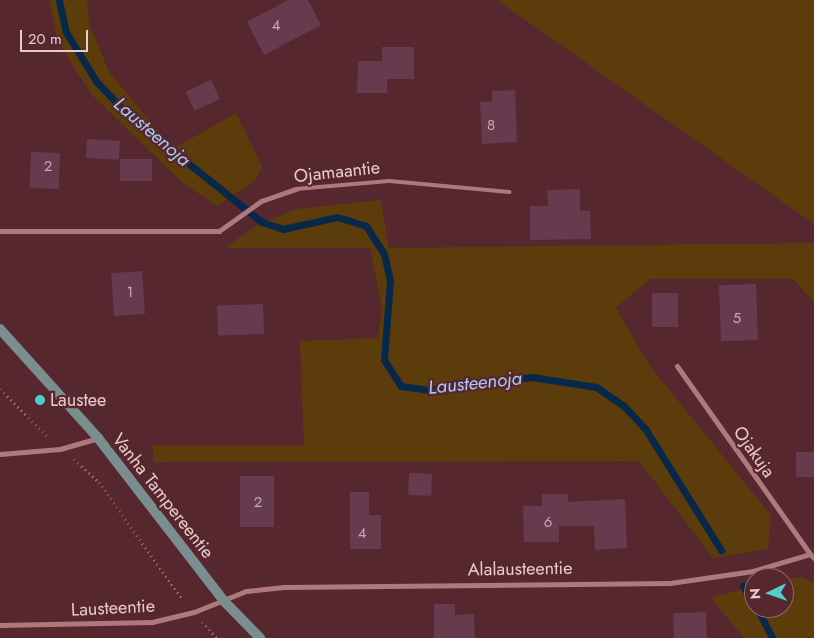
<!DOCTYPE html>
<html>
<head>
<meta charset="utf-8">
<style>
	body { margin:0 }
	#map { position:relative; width:814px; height:638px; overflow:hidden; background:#56272e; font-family:Jost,sans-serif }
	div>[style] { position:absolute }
	.green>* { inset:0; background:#5c3c0a }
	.stream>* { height:7px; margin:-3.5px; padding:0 3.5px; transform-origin:3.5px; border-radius:3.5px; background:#072849 }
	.building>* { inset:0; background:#673b4e; transform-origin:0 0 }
	.path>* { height:3px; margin-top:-1.5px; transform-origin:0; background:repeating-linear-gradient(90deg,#966f73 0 1px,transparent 0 5px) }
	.service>* { height:4px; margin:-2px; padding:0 2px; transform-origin:2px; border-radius:2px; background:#ae787d }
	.minor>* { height:5px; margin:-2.5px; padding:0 2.5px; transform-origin:2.5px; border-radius:2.5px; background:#ae787d }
	.secondary>* { height:10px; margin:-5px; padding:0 5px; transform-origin:5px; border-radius:5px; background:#7a8d8f }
	.dots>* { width:14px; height:14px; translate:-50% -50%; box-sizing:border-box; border:2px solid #56272e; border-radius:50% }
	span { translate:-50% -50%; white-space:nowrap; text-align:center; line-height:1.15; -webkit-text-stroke:4.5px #56272e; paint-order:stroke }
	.number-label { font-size:15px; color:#c8a7ad }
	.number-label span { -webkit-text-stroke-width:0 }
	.street-label { font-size:18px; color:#e9cbcd }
	.poi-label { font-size:18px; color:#e9cbcd }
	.left { translate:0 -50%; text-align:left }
	.water-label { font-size:19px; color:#a7ccf7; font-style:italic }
	.north { position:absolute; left:744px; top:568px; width:50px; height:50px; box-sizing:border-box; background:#56272e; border:1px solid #91696e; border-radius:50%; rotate:267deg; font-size:14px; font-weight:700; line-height:20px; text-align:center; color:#e9cbcd }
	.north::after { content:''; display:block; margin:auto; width:18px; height:22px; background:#53cdca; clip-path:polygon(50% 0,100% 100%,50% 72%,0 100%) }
	.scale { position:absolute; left:20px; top:30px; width:68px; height:22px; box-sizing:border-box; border:2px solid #e9cbcd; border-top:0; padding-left:6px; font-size:15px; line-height:18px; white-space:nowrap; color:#e9cbcd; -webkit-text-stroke:4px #56272e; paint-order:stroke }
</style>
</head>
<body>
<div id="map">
	<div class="green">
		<i style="clip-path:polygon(49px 0,87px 0,89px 23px,109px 72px,173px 149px,236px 113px,262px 166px,256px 180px,217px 206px,183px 183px,92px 95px,58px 42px)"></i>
		<i style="clip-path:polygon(497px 0,814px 0,814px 224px)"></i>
		<i style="clip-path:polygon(381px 200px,389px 248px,814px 243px,814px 302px,793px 279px,650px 279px,616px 308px,649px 365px,771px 515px,768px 549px,713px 558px,639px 461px,153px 462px,153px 445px,304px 445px,300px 341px,378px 338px,382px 308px,370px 248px,225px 248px,256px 226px,296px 209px)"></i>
		<i style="clip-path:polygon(802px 577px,814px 583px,814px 638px,744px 638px,711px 598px,754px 586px,754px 608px,784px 608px,784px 579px)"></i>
	</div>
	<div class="stream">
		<i style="left:59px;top:0;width:33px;rotate:78deg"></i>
		<i style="left:66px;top:32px;width:57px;rotate:58.5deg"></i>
		<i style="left:96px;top:81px;width:48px;rotate:46.7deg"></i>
		<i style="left:129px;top:116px;width:170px;rotate:38.6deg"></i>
		<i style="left:262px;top:222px;width:22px;rotate:18deg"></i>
		<i style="left:283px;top:229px;width:55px;rotate:-12.5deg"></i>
		<i style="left:337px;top:217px;width:30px;rotate:17deg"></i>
		<i style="left:366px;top:226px;width:33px;rotate:57deg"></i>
		<i style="left:384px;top:254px;width:27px;rotate:77deg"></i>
		<i style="left:390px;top:280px;width:80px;rotate:94.3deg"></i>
		<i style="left:384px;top:360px;width:31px;rotate:57deg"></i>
		<i style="left:401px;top:386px;width:28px;rotate:8deg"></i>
		<i style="left:429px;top:390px;width:104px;rotate:-7.2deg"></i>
		<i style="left:532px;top:377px;width:65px;rotate:8.9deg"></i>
		<i style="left:596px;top:387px;width:32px;rotate:34deg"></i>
		<i style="left:623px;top:405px;width:34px;rotate:47deg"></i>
		<i style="left:646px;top:430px;width:142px;rotate:58deg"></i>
		<i style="left:743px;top:586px;width:21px;rotate:59deg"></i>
		<i style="left:757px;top:608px;width:34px;rotate:63deg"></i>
	</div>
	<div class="building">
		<i style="clip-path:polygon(288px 0,308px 0,321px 25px,264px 55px,247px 22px)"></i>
		<i style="clip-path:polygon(382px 47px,414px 47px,414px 79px,387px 79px,387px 93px,357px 93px,358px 61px,382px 61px)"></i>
		<i style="left:211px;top:80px;width:21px;height:28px;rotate:65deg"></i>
		<i style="clip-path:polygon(515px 90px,517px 142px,482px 144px,480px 102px,492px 101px,492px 91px)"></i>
		<i style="left:87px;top:139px;width:33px;height:19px;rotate:3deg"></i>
		<i style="left:31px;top:152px;width:29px;height:36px;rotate:2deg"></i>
		<i style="left:120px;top:159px;width:32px;height:22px"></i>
		<i style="clip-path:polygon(580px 189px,580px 211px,590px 211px,591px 239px,530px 240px,530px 206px,548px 206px,547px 190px)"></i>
		<i style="left:142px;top:271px;width:43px;height:31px;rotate:86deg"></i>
		<i style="left:756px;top:284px;width:56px;height:37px;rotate:88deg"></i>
		<i style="left:652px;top:293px;width:26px;height:34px"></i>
		<i style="left:263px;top:304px;width:30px;height:46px;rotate:88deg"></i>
		<i style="left:814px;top:452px;width:25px;height:18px;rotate:90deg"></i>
		<i style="left:409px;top:473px;width:23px;height:22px;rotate:2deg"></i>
		<i style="left:240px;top:476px;width:34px;height:51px"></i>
		<i style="clip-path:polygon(350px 492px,369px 492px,369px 515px,381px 515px,381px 549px,350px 549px)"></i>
		<i style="clip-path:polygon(542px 494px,568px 494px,568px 502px,625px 499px,627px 548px,595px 550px,594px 526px,559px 526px,559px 542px,524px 542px,523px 506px,542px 506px)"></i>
		<i style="clip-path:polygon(434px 604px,455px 604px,455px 615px,474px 614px,475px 638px,434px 638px)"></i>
		<i style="left:706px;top:612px;width:26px;height:33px;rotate:88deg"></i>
	</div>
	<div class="path">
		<i style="left:0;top:389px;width:66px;rotate:45deg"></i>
		<i style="left:74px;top:459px;width:34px;rotate:43deg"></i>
		<i style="left:99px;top:482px;width:145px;rotate:54.6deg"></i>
		<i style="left:202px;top:622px;width:22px;rotate:47deg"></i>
	</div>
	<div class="service">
		<i style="left:296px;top:189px;width:93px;rotate:-4.9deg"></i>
		<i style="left:389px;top:181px;width:121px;rotate:5.2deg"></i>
	</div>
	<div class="minor">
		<i style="left:0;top:231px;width:219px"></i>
		<i style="left:219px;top:231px;width:52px;rotate:-35.5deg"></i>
		<i style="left:261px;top:201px;width:37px;rotate:-19deg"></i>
		<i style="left:677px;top:366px;width:230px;rotate:54.7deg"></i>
		<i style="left:0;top:454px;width:60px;rotate:-4.8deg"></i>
		<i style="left:60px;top:449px;width:40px;rotate:-16deg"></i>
		<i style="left:0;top:625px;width:152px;rotate:-1.1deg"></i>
		<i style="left:152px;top:622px;width:43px;rotate:-13.4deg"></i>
		<i style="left:194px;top:612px;width:56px;rotate:-22deg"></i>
		<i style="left:246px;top:591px;width:38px;rotate:-6deg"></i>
		<i style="left:284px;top:587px;width:386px;rotate:-0.6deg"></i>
		<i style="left:670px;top:583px;width:84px;rotate:-8.2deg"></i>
		<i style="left:753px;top:571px;width:59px;rotate:-16.6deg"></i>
		<i style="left:810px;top:554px;width:6px;rotate:45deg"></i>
	</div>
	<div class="secondary">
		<i style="left:0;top:329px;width:147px;rotate:48deg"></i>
		<i style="left:98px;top:438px;width:206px;rotate:52.3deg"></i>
		<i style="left:224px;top:601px;width:52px;rotate:45.8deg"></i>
	</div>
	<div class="dots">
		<i style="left:40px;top:400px;background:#53cdca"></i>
	</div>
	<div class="number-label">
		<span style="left:276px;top:26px">4</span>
		<span style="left:491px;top:126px">8</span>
		<span style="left:48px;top:167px">2</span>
		<span style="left:130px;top:293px">1</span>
		<span style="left:737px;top:319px">5</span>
		<span style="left:258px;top:503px">2</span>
		<span style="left:548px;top:523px">6</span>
		<span style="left:362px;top:534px">4</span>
	</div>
	<div class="street-label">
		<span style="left:337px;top:172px;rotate:-6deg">Ojamaantie</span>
		<span style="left:754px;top:452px;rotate:55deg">Ojakuja</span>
		<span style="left:163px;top:496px;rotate:52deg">Vanha Tampereentie</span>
		<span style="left:520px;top:569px;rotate:-1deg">Alalausteentie</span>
		<span style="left:113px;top:608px;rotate:-3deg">Lausteentie</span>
	</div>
	<div class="poi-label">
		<span class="left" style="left:50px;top:400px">Laustee</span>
	</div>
	<div class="water-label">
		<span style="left:152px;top:132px;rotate:41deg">Lausteenoja</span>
		<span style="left:475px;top:383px;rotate:-6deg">Lausteenoja</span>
	</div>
	<div class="north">N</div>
	<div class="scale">20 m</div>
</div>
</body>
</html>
